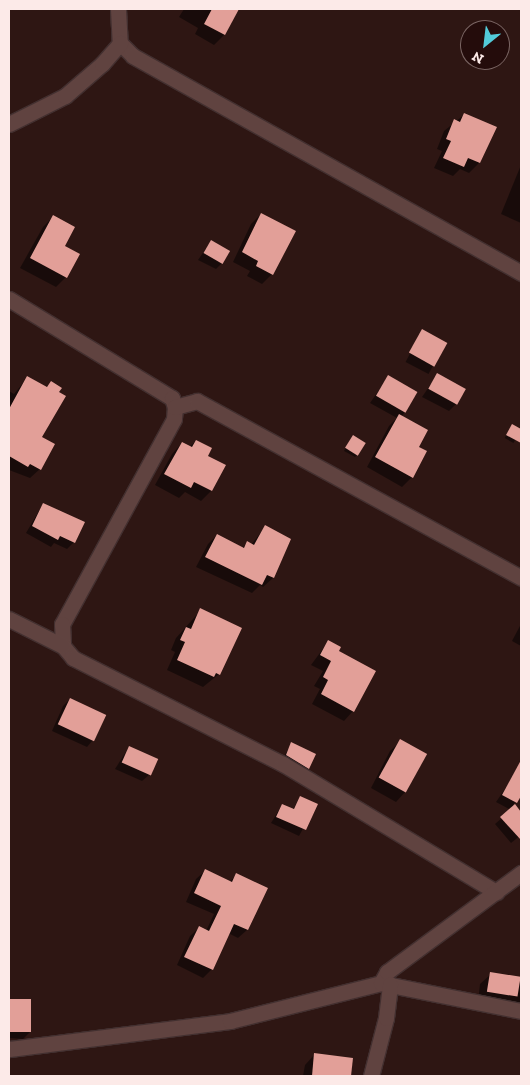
<!DOCTYPE html>
<html>
<head>
<meta charset="utf-8">
<style>
	body { margin:0 }
	#map { position:relative; width:530px; height:1085px; overflow:hidden; background:#2e1613; font-family:"Zilla Slab",serif }
	div>[style] { position:absolute }
	.shadow>* { inset:0; background:#0007; transform-origin:0 0 }
	.building>* { inset:0; background:#e29f98; transform-origin:0 0 }
	.roads { filter:drop-shadow(1px 0 #433030) drop-shadow(-1px 0 #433030) drop-shadow(0 1px #433030) drop-shadow(0 -1px #433030) }
	.minor>* { height:15px; margin:-7.5px; padding:0 7.5px; transform-origin:7.5px; border-radius:7.5px; background:#604340 }
	span { translate:-50% -50%; white-space:nowrap; text-align:center; line-height:1.15; -webkit-text-stroke:5px #240c0b; paint-order:stroke }
	.frame { position:absolute; inset:0; border:10px solid #fceae8; pointer-events:none }
	.north { position:absolute; left:460px; top:20px; width:50px; height:50px; box-sizing:border-box; background:#240c0b; border:1px solid #7a6563; border-radius:50%; rotate:209deg; font-size:14px; font-weight:700; line-height:20px; text-align:center; color:#fceae8 }
	.north::after { content:''; display:block; margin:auto; width:18px; height:22px; background:#52cbd9; clip-path:polygon(50% 0,100% 100%,50% 72%,0 100%) }
</style>
</head>
<body>
<div id="map">
	<div class="shadow">
		<i style="clip-path:polygon(184px 9px,238px 9px,224px 35px,214px 45px,195px 34px,198px 28px,179px 17px)"></i>
		<i style="clip-path:polygon(465px 114px,479px 163px,469px 173px,460px 169px,453px 176px,434px 168px,442px 151px,437px 149px,444px 131px)"></i>
		<i style="clip-path:polygon(521px 165px,521px 223px,501px 214px)"></i>
		<i style="clip-path:polygon(261px 214px,272px 274px,262px 284px,247px 276px,250px 271px,233px 262px,251px 224px)"></i>
		<i style="clip-path:polygon(53px 217px,66px 277px,56px 287px,20px 268px,43px 227px)"></i>
		<i style="clip-path:polygon(211px 241px,223px 262px,216px 269px,198px 260px)"></i>
		<i style="left:422px;top:331px;width:26px;height:35px;rotate:28deg"></i>
		<i style="clip-path:polygon(437px 375px,456px 404px,449px 411px,422px 397px)"></i>
		<i style="clip-path:polygon(28px 377px,46px 387px,51px 383px,40px 437px,40px 469px,30px 478px,9px 470px,9px 391px,14px 394px)"></i>
		<i style="clip-path:polygon(388px 377px,405px 412px,401px 417px,418px 447px,412px 477px,402px 487px,367px 467px,389px 426px,397px 418px,370px 403px)"></i>
		<i style="left:512px;top:425px;width:10px;height:15px;rotate:29deg"></i>
		<i style="clip-path:polygon(350px 440px,358px 454px,355px 457px,344px 451px)"></i>
		<i style="clip-path:polygon(196px 441px,207px 456px,224px 466px,211px 491px,201px 501px,185px 492px,179px 498px,155px 485px,172px 454px,182px 443px,189px 447px)"></i>
		<i style="clip-path:polygon(43px 504px,74px 542px,67px 549px,54px 543px,51px 547px,26px 533px)"></i>
		<i style="clip-path:polygon(265px 527px,289px 540px,273px 578px,263px 587px,260px 585px,252px 593px,196px 567px,208px 544px,217px 535px,242px 548px,248px 543px,251px 545px)"></i>
		<i style="clip-path:polygon(201px 610px,219px 674px,203px 687px,167px 670px,175px 652px,171px 650px,176px 638px)"></i>
		<i style="clip-path:polygon(521px 624px,521px 646px,512px 641px)"></i>
		<i style="clip-path:polygon(328px 642px,337px 651px,353px 711px,344px 721px,312px 704px,320px 689px,314px 686px,323px 671px,311px 665px)"></i>
		<i style="clip-path:polygon(70px 699px,93px 740px,87px 747px,52px 731px,63px 706px)"></i>
		<i style="clip-path:polygon(401px 741px,406px 791px,396px 802px,371px 788px,390px 751px)"></i>
		<i style="clip-path:polygon(292px 744px,308px 768px,301px 775px,280px 762px)"></i>
		<i style="clip-path:polygon(129px 747px,149px 775px,142px 781px,115px 769px)"></i>
		<i style="clip-path:polygon(513px 777px,521px 782px,521px 793px,513px 805px,521px 814px,521px 835px,511px 843px,495px 824px,511px 810px,496px 802px)"></i>
		<i style="clip-path:polygon(301px 798px,316px 805px,299px 836px,271px 823px,282px 805px,292px 810px)"></i>
		<i style="clip-path:polygon(205px 871px,229px 882px,237px 875px,266px 888px,247px 930px,238px 938px,228px 933px,212px 969px,203px 978px,177px 965px,190px 936px,199px 928px,206px 931px,214px 914px,186px 902px,196px 879px)"></i>
		<i style="clip-path:polygon(491px 974px,521px 978px,521px 1008px,478px 1002px,480px 984px)"></i>
		<i style="clip-path:polygon(10px 1000px,30px 1032px,23px 1039px,9px 1038px)"></i>
		<i style="clip-path:polygon(315px 1054px,351px 1059px,349px 1076px,303px 1076px,305px 1065px)"></i>
	</div>
	<div class="building">
		<i style="clip-path:polygon(212px 9px,239px 9px,225px 35px,204px 24px)"></i>
		<i style="clip-path:polygon(464px 113px,497px 127px,480px 163px,468px 158px,464px 167px,443px 158px,451px 141px,446px 139px,454px 119px,460px 122px)"></i>
		<i style="clip-path:polygon(261px 213px,296px 231px,273px 275px,256px 266px,258px 261px,242px 252px)"></i>
		<i style="clip-path:polygon(53px 215px,75px 227px,65px 246px,80px 254px,67px 278px,30px 258px)"></i>
		<i style="left:211px;top:240px;width:22px;height:15px;rotate:30deg"></i>
		<i style="left:422px;top:329px;width:29px;height:27px;rotate:29deg"></i>
		<i style="left:437px;top:373px;width:33px;height:18px;rotate:29deg"></i>
		<i style="left:388px;top:375px;width:34px;height:24px;rotate:30deg"></i>
		<i style="clip-path:polygon(27px 376px,47px 387px,51px 381px,62px 388px,59px 392px,66px 396px,42px 437px,55px 444px,41px 470px,30px 464px,28px 467px,9px 456px,9px 409px)"></i>
		<i style="clip-path:polygon(399px 414px,428px 430px,419px 447px,427px 451px,413px 478px,375px 457px)"></i>
		<i style="clip-path:polygon(512px 424px,521px 429px,521px 443px,506px 435px)"></i>
		<i style="left:353px;top:435px;width:15px;height:15px;rotate:32deg"></i>
		<i style="clip-path:polygon(196px 440px,212px 448px,208px 456px,226px 465px,212px 491px,194px 482px,191px 488px,164px 474px,182px 442px,192px 447px)"></i>
		<i style="clip-path:polygon(43px 503px,85px 522px,75px 543px,60px 536px,58px 540px,32px 526px)"></i>
		<i style="clip-path:polygon(265px 525px,291px 539px,274px 578px,267px 575px,262px 585px,205px 557px,217px 534px,244px 548px,247px 541px,254px 545px)"></i>
		<i style="clip-path:polygon(200px 608px,242px 628px,220px 675px,216px 673px,214px 677px,177px 660px,185px 642px,180px 640px,186px 627px,191px 629px)"></i>
		<i style="clip-path:polygon(328px 640px,341px 647px,339px 651px,376px 671px,354px 712px,321px 694px,328px 680px,323px 677px,331px 661px,320px 655px)"></i>
		<i style="left:70px;top:698px;width:40px;height:29px;rotate:25deg"></i>
		<i style="left:400px;top:739px;width:31px;height:44px;rotate:29deg"></i>
		<i style="clip-path:polygon(291px 742px,316px 754px,309px 769px,286px 755px)"></i>
		<i style="left:129px;top:746px;width:32px;height:18px;rotate:24deg"></i>
		<i style="clip-path:polygon(521px 760px,521px 796px,517px 803px,502px 795px)"></i>
		<i style="clip-path:polygon(300px 796px,318px 804px,306px 830px,276px 817px,282px 804px,294px 809px)"></i>
		<i style="clip-path:polygon(515px 804px,521px 812px,521px 840px,500px 817px)"></i>
		<i style="clip-path:polygon(205px 869px,232px 882px,236px 873px,268px 888px,248px 930px,234px 924px,213px 970px,184px 957px,199px 926px,209px 931px,221px 906px,194px 893px)"></i>
		<i style="left:490px;top:972px;width:31px;height:20px;rotate:9deg"></i>
		<i style="left:10px;top:999px;width:21px;height:33px"></i>
		<i style="clip-path:polygon(314px 1053px,353px 1058px,351px 1076px,312px 1076px)"></i>
	</div>
	<div class="roads">
		<div class="minor">
			<i style="left:118px;top:9px;width:34px;rotate:87deg"></i>
			<i style="left:120px;top:43px;width:18px;rotate:45deg"></i>
			<i style="left:133px;top:56px;width:445px;rotate:29.2deg"></i>
			<i style="left:9px;top:124px;width:63px;rotate:-26.6deg"></i>
			<i style="left:65px;top:96px;width:49px;rotate:-40.9deg"></i>
			<i style="left:102px;top:64px;width:28px;rotate:-49deg"></i>
			<i style="left:9px;top:299px;width:191px;rotate:31.3deg"></i>
			<i style="left:172px;top:398px;width:9px;rotate:72deg"></i>
			<i style="left:175px;top:407px;width:12px;rotate:95deg"></i>
			<i style="left:174px;top:419px;width:234px;rotate:118.6deg"></i>
			<i style="left:62px;top:624px;width:22px;rotate:87deg"></i>
			<i style="left:63px;top:646px;width:16px;rotate:50deg"></i>
			<i style="left:73px;top:658px;width:235px;rotate:26.8deg"></i>
			<i style="left:283px;top:764px;width:249px;rotate:31deg"></i>
			<i style="left:175px;top:407px;width:23px;rotate:-15deg"></i>
			<i style="left:197px;top:401px;width:369px;rotate:28.6deg"></i>
			<i style="left:9px;top:619px;width:60px;rotate:26.6deg"></i>
			<i style="left:381px;top:983px;width:143px;rotate:11.3deg"></i>
			<i style="left:9px;top:1049px;width:223px;rotate:-7.2deg"></i>
			<i style="left:230px;top:1021px;width:156px;rotate:-14.1deg"></i>
			<i style="left:381px;top:983px;width:13px;rotate:-61deg"></i>
			<i style="left:387px;top:972px;width:167px;rotate:-36.5deg"></i>
			<i style="left:371px;top:1076px;width:60px;rotate:-75.5deg"></i>
			<i style="left:386px;top:1018px;width:34px;rotate:-83deg"></i>
		</div>
	</div>
	<div class="frame"></div>
	<div class="north">N</div>
</div>
</body>
</html>
